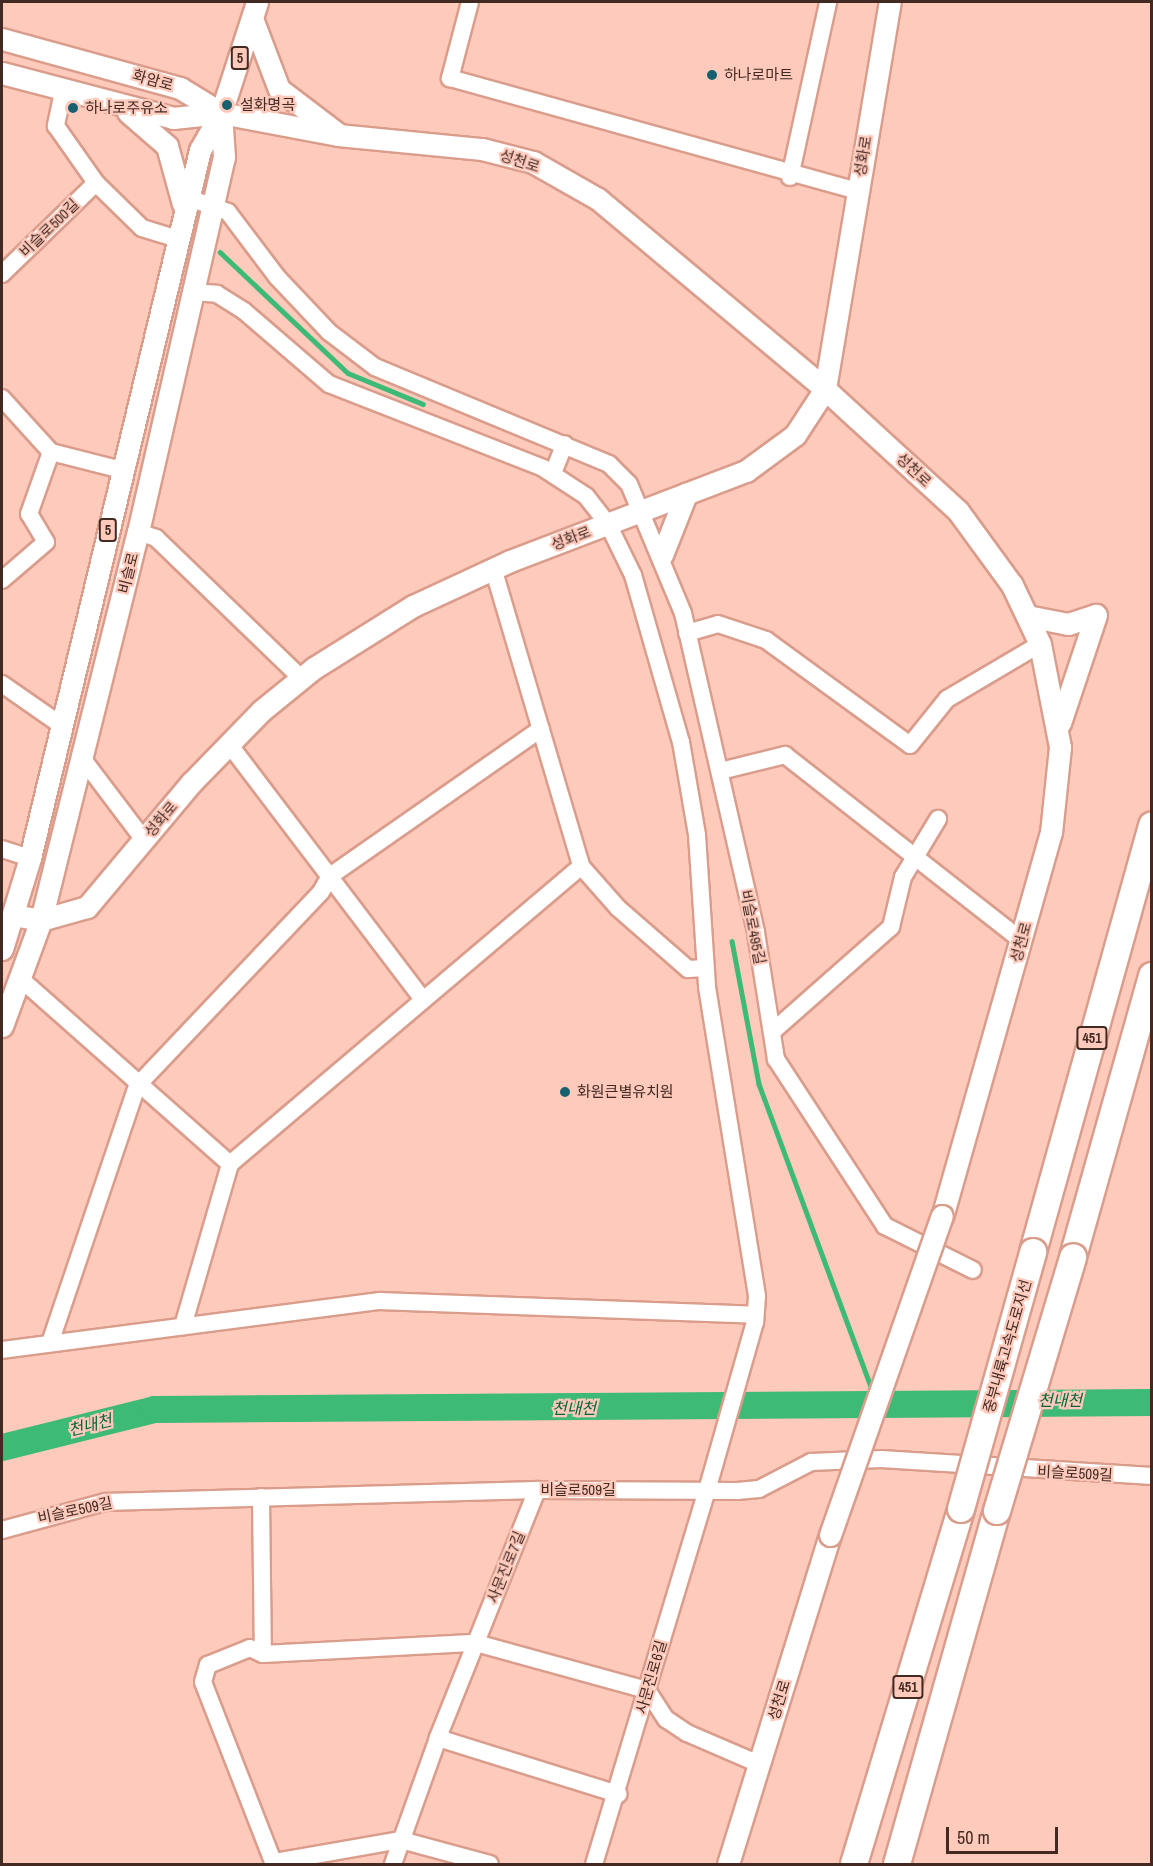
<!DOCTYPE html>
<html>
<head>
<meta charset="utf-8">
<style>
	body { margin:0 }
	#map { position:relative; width:1153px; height:1866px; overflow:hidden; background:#fecabc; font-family:"Archivo Narrow","Noto Sans KR",sans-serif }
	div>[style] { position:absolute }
	.stream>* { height:4.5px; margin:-2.25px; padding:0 2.25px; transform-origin:2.25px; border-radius:2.25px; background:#3cba76 }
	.river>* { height:27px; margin:-13.5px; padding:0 13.5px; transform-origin:13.5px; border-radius:13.5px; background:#3cba76 }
	.roads { filter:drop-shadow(2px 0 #da9d8c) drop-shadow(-2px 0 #da9d8c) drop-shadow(0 2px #da9d8c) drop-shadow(0 -2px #da9d8c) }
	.minor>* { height:16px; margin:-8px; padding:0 8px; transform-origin:8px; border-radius:8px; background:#fff }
	.major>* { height:21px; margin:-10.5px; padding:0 10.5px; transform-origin:10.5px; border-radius:10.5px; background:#fff }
	.highway>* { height:26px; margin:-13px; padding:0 13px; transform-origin:13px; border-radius:13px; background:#fff }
	.bridges { filter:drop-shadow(2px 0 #da9d8c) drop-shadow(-2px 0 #da9d8c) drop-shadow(0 2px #da9d8c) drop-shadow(0 -2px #da9d8c) }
	.major-bridge>* { height:21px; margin:-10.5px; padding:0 10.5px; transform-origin:10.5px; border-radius:10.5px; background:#fff }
	.highway-bridge>* { height:26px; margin:-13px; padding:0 13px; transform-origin:13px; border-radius:13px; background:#fff }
	.dots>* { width:16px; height:16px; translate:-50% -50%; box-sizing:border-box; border:3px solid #fecabc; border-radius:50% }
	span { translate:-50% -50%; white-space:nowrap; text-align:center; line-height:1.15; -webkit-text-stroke:4.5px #fecabc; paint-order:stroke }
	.shield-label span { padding:2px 4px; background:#fecabc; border:2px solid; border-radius:4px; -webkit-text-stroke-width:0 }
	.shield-label { font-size:14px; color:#422a23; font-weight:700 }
	.poi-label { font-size:15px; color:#422a23 }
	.left { translate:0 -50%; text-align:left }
	.street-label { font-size:15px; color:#422a23 }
	.water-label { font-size:16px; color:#036438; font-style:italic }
	.frame { position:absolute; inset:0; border:3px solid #422a23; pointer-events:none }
	.scale { position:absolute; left:946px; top:1827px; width:112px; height:27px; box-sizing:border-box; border:3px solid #422a23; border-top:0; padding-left:8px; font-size:18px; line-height:21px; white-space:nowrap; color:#422a23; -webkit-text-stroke:4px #fecabc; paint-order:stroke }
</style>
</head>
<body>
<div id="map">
	<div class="stream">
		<i style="left:220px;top:252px;width:176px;rotate:43.4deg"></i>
		<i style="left:348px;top:373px;width:81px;rotate:22.5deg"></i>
		<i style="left:732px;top:941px;width:146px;rotate:79.3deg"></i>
		<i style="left:759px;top:1084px;width:328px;rotate:69.7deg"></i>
	</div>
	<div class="river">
		<i style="left:2px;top:1447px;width:157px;rotate:-14deg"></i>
		<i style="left:154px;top:1409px;width:998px;rotate:-0.4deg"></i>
	</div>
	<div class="roads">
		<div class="minor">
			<i style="left:470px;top:2px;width:79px;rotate:104.7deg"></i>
			<i style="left:450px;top:78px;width:422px;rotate:15.5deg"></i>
			<i style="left:63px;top:92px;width:35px;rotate:102deg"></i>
			<i style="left:56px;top:126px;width:70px;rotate:54.9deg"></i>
			<i style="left:790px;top:177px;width:179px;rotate:-77.7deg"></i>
			<i style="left:189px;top:198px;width:41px;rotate:19.7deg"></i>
			<i style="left:228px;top:212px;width:81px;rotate:53deg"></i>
			<i style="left:277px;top:277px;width:76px;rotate:46.6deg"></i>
			<i style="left:329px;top:332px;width:58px;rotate:37.3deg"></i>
			<i style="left:375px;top:367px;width:253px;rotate:22.5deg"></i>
			<i style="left:609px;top:464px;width:28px;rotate:45deg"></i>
			<i style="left:629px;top:484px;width:140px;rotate:67.3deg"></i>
			<i style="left:683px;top:613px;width:328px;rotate:77.1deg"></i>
			<i style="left:756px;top:933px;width:128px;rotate:81deg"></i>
			<i style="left:776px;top:1059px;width:199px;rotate:56.9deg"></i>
			<i style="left:885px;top:1226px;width:98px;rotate:26.6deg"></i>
			<i style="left:2px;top:274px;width:131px;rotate:-44.1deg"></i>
			<i style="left:96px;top:183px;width:64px;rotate:44.4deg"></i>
			<i style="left:142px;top:228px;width:38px;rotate:17deg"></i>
			<i style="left:191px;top:292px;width:26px;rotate:4deg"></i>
			<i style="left:217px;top:294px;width:32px;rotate:32deg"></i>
			<i style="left:244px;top:311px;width:112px;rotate:40.7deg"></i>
			<i style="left:329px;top:384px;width:230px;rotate:21.4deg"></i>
			<i style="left:543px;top:468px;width:51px;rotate:33.1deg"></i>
			<i style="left:586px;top:496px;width:36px;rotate:52deg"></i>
			<i style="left:608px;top:524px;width:57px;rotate:63.9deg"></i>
			<i style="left:633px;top:575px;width:174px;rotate:74deg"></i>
			<i style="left:681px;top:742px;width:94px;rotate:80.2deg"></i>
			<i style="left:697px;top:835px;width:152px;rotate:86.2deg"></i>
			<i style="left:707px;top:987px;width:313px;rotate:80.8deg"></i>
			<i style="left:757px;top:1296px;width:26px;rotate:94deg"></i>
			<i style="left:755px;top:1322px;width:175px;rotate:105.9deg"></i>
			<i style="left:707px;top:1490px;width:391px;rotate:106.8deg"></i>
			<i style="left:2px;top:398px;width:73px;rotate:47.8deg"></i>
			<i style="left:51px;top:452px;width:73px;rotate:14.2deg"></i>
			<i style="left:553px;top:473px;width:31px;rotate:-68deg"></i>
			<i style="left:138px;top:532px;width:19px;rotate:18deg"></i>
			<i style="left:156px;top:538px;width:202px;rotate:44deg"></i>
			<i style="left:493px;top:568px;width:311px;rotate:73.5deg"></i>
			<i style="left:581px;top:866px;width:56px;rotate:48.6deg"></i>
			<i style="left:618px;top:908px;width:93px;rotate:41.1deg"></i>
			<i style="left:688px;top:969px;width:17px;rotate:-3deg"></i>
			<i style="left:2px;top:580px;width:58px;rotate:-40.8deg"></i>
			<i style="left:46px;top:542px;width:33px;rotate:-121deg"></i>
			<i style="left:29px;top:514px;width:66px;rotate:-70.5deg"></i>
			<i style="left:687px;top:633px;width:32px;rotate:-16deg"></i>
			<i style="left:718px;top:624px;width:51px;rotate:18.4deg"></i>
			<i style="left:766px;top:640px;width:178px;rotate:36.1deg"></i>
			<i style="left:910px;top:745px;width:59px;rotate:-51.2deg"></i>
			<i style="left:947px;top:699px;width:108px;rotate:-30.6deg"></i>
			<i style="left:2px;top:684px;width:72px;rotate:34.8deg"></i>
			<i style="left:229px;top:744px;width:319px;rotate:52.8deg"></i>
			<i style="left:82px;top:758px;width:103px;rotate:52.9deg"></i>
			<i style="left:720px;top:771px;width:67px;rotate:-13.8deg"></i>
			<i style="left:785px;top:755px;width:300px;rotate:38.1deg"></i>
			<i style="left:2px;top:849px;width:29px;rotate:18deg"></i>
			<i style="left:22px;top:980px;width:278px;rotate:41.5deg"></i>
			<i style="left:772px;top:1032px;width:159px;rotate:-41.4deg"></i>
			<i style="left:891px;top:927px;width:51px;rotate:-76.5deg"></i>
			<i style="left:903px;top:877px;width:68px;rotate:-58.9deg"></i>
			<i style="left:183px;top:1326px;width:169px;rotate:-73.8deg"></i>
			<i style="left:230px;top:1164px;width:460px;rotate:-40.3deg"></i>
			<i style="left:50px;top:1343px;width:271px;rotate:-71.3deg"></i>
			<i style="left:137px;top:1086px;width:267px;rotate:-46.5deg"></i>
			<i style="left:321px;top:892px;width:18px;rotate:-61deg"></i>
			<i style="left:330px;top:876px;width:257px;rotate:-34.9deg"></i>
			<i style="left:2px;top:1350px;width:381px;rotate:-7.4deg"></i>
			<i style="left:380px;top:1301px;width:375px;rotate:2.1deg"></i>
			<i style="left:537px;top:1490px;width:267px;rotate:111.8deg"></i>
			<i style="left:438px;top:1738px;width:189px;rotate:17.3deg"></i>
			<i style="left:261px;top:1497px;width:157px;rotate:89.3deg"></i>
			<i style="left:2px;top:1530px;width:107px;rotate:-15.2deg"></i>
			<i style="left:105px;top:1502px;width:432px;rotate:-1.6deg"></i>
			<i style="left:537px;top:1490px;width:200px;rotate:0.3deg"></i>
			<i style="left:737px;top:1491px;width:22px;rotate:-5deg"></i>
			<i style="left:759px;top:1489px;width:59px;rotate:-27.4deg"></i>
			<i style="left:811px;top:1462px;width:70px;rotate:-2.5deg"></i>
			<i style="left:881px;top:1459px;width:272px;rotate:3.6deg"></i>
			<i style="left:275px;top:1862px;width:128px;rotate:-9.9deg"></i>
			<i style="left:401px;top:1840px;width:92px;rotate:15.1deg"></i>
			<i style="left:274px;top:1864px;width:195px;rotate:-111.3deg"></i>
			<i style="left:203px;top:1682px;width:18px;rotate:-74deg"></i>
			<i style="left:208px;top:1665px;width:45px;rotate:-22deg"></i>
			<i style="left:250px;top:1648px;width:14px;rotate:25deg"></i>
			<i style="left:263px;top:1654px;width:213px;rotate:-3deg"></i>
			<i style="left:476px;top:1643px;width:177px;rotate:15.4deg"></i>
			<i style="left:647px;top:1690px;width:35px;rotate:57deg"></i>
			<i style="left:666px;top:1719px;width:25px;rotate:34deg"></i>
			<i style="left:687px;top:1733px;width:78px;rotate:23.3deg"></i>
			<i style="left:393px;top:1864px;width:134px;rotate:-70.3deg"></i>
		</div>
		<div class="major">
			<i style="left:253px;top:21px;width:73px;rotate:69.1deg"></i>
			<i style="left:279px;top:89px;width:74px;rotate:37.3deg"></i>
			<i style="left:2px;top:39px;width:185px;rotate:15.4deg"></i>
			<i style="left:180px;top:88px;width:48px;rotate:31.4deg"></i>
			<i style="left:2px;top:73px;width:177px;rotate:14.7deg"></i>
			<i style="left:173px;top:118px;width:48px;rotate:-5.9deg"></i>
			<i style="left:221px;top:113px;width:119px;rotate:10.6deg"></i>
			<i style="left:338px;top:135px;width:145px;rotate:5.6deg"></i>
			<i style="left:482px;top:149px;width:53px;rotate:14.3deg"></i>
			<i style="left:533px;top:162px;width:75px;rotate:29.6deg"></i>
			<i style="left:598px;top:199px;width:296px;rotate:39.9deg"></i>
			<i style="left:825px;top:389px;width:180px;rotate:42.5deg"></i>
			<i style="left:958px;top:511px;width:92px;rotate:53.9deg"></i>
			<i style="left:1012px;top:585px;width:65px;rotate:64.6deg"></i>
			<i style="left:1040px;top:644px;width:105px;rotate:79deg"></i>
			<i style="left:1060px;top:747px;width:85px;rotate:96deg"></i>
			<i style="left:1051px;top:832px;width:399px;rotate:105.8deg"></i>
			<i style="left:128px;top:112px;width:52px;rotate:41.1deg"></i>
			<i style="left:167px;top:146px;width:60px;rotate:74.6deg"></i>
			<i style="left:662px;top:555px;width:66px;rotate:-68.5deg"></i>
			<i style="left:1027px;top:616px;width:42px;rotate:11deg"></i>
			<i style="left:1068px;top:624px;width:29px;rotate:-18deg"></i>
			<i style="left:1060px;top:723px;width:114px;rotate:-71.6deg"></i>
			<i style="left:13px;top:915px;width:28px;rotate:10deg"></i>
			<i style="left:41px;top:920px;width:48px;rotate:-15.8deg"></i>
			<i style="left:87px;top:907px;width:162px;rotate:-50deg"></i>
			<i style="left:191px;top:783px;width:100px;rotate:-45.8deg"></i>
			<i style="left:261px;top:711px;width:68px;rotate:-39.1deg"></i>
			<i style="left:314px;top:668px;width:117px;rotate:-32.1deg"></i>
			<i style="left:413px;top:606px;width:107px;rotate:-24.9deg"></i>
			<i style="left:510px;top:561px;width:253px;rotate:-20.9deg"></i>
			<i style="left:746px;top:471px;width:61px;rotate:-36.3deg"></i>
			<i style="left:795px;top:435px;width:55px;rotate:-56.9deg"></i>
			<i style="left:825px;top:389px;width:392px;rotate:-80.5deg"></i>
			<i style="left:2px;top:949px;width:95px;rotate:-72.9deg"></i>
			<i style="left:30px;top:858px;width:728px;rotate:-76.5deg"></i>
			<i style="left:200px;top:150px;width:43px;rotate:-60.4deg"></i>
			<i style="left:221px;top:113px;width:117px;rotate:-72deg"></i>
			<i style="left:2px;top:1026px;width:113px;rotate:-69.8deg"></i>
			<i style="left:41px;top:920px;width:400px;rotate:-76deg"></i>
			<i style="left:138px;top:532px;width:385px;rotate:-77.1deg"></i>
			<i style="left:224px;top:157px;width:44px;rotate:-93.9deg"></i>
			<i style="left:728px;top:1864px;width:344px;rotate:-72.8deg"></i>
		</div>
		<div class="highway">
			<i style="left:1033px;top:1252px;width:443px;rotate:-74.4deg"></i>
			<i style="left:1073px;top:1257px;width:292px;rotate:-74.3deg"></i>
			<i style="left:854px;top:1864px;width:371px;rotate:-73.2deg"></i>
			<i style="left:897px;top:1864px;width:367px;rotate:-74.2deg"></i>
		</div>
	</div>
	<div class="bridges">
		<div class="major-bridge">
			<i style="left:830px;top:1535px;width:338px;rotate:-70.7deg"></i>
		</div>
		<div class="highway-bridge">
			<i style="left:961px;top:1509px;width:267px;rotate:-74.3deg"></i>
			<i style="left:997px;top:1511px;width:265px;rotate:-73.3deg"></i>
		</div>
	</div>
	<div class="dots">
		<i style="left:712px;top:75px;background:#17606f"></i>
		<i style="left:227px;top:105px;background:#17606f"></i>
		<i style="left:73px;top:108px;background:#17606f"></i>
		<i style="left:565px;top:1092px;background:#17606f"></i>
	</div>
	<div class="shield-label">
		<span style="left:240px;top:58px">5</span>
		<span style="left:108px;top:530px">5</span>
		<span style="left:1092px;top:1038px">451</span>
		<span style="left:908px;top:1687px">451</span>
	</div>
	<div class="poi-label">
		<span class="left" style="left:724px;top:75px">하나로마트</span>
		<span class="left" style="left:240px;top:105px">설화명곡</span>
		<span class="left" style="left:85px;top:108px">하나로주유소</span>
		<span class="left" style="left:577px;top:1092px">화원큰별유치원</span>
	</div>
	<div class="street-label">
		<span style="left:153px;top:80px;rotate:16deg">화암로</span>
		<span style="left:863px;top:156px;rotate:-81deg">성화로</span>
		<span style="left:520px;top:161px;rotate:18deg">성천로</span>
		<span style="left:49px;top:228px;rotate:-44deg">비슬로500길</span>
		<span style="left:914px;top:470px;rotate:43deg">성천로</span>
		<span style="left:571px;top:538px;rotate:-21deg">성화로</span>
		<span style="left:128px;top:573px;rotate:-76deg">비슬로</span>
		<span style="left:161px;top:819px;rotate:-50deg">성화로</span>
		<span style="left:753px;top:927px;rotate:79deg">비슬로495길</span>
		<span style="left:1021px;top:942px;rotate:-75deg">성천로</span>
		<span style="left:1007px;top:1346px;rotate:-74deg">중부내륙고속도로지선</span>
		<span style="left:1075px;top:1473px;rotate:3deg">비슬로509길</span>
		<span style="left:578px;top:1490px">비슬로509길</span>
		<span style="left:75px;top:1510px;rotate:-12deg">비슬로509길</span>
		<span style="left:506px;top:1567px;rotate:-68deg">사문진로7길</span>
		<span style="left:651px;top:1677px;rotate:-74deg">사문진로6길</span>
		<span style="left:779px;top:1700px;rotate:-73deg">성천로</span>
	</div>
	<div class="water-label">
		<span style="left:1060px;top:1400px">천내천</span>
		<span style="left:574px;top:1408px">천내천</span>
		<span style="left:90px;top:1425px;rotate:-14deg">천내천</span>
	</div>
	<div class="frame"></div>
	<div class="scale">50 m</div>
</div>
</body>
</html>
